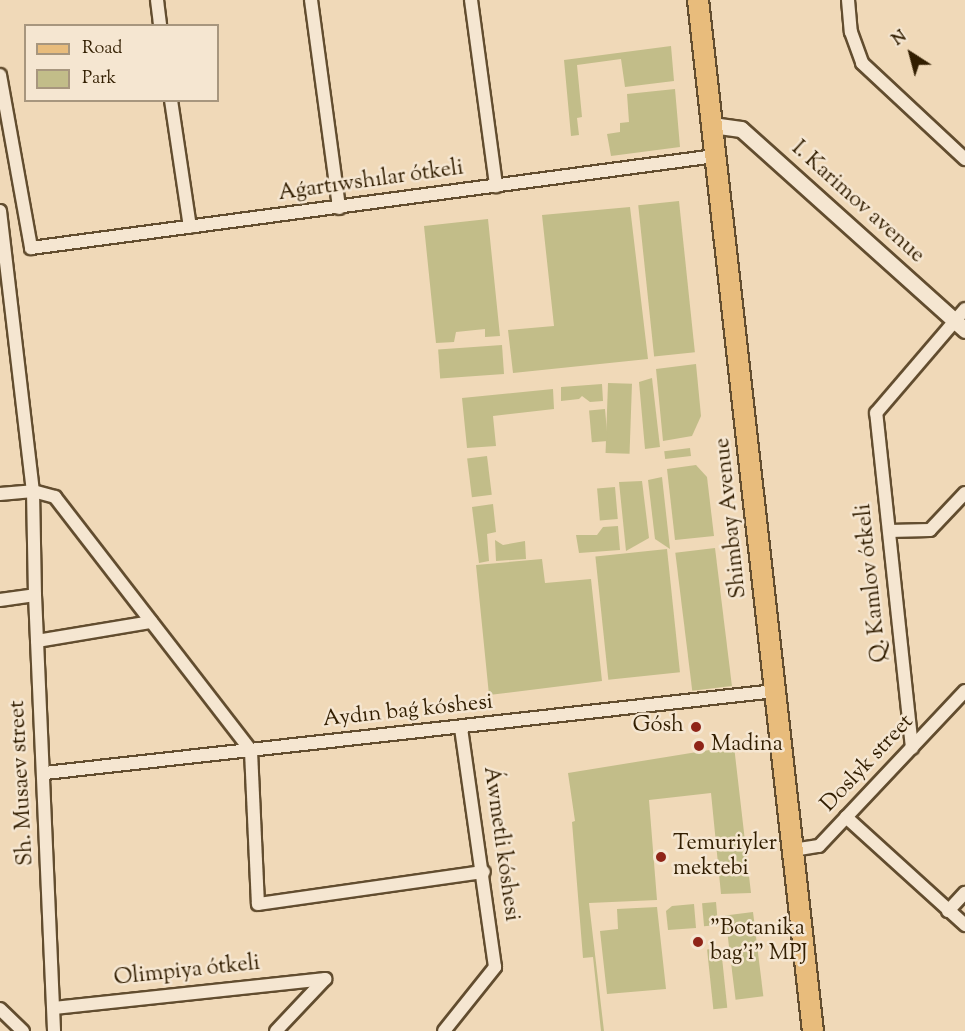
<!DOCTYPE html>
<html>
<head>
<meta charset="utf-8">
<style>
	body { margin:0 }
	#map { position:relative; width:965px; height:1031px; overflow:hidden; background:#f0d9b8; font-family:"Sorts Mill Goudy",serif }
	div>[style] { position:absolute }
	.green>* { inset:0; background:#c2bd89; transform-origin:0 0 }
	.roads { filter:drop-shadow(2px 0 #624d2f) drop-shadow(-2px 0 #624d2f) drop-shadow(0 2px #624d2f) drop-shadow(0 -2px #624d2f) }
	.minor>* { height:12px; margin:-6px; padding:0 6px; transform-origin:6px; border-radius:6px; background:#f5e6d1 }
	.tertiary>* { height:15px; margin:-7.5px; padding:0 7.5px; transform-origin:7.5px; border-radius:7.5px; background:#f5e6d1 }
	.primary>* { height:20px; margin:-10px; padding:0 10px; transform-origin:10px; border-radius:10px; background:#e8bc7c }
	.dots>* { width:16px; height:16px; translate:-50% -50%; box-sizing:border-box; border:3px solid #f5e6d1; border-radius:50% }
	span { translate:-50% -50%; white-space:nowrap; text-align:center; line-height:1.15; -webkit-text-stroke:5px #f5e6d1; paint-order:stroke }
	.street-label { font-size:22px; color:#321e01 }
	.poi-label { font-size:22px; color:#321e01 }
	.right { translate:-100% -50%; text-align:right }
	.left { translate:0 -50%; text-align:left }
	.legend { position:absolute; left:24px; top:24px; width:195px; height:78px; box-sizing:border-box; background:#f5e6d1; border:2px solid #a7967e; margin:0; padding:8px 10px; list-style:none; font-size:18px; color:#321e01 }
	.legend li { display:flex; align-items:center; gap:12px; height:30px }
	.legend b { width:30px; border:2px solid #a7967e }
	.north { position:absolute; left:881px; top:24px; width:60px; height:60px; -webkit-text-stroke:4px #f5e6d1; paint-order:stroke; rotate:324deg; font-size:16px; font-weight:700; line-height:24px; text-align:center; color:#321e01 }
	.north::after { content:''; display:block; margin:auto; width:21px; height:27px; background:#321e01; clip-path:polygon(50% 0,100% 100%,50% 72%,0 100%) }
</style>
</head>
<body>
<div id="map">
	<div class="green">
		<i style="clip-path:polygon(671px 46px,674px 81px,625px 87px,621px 59px,577px 65px,582px 117px,577px 118px,579px 135px,571px 136px,564px 60px)"></i>
		<i style="clip-path:polygon(675px 89px,680px 147px,611px 156px,607px 134px,620px 132px,620px 123px,629px 122px,627px 94px)"></i>
		<i style="left:679px;top:201px;width:152px;height:41px;rotate:84deg"></i>
		<i style="clip-path:polygon(630px 207px,648px 359px,513px 373px,508px 330px,554px 326px,542px 215px)"></i>
		<i style="clip-path:polygon(488px 219px,500px 336px,485px 337px,485px 329px,456px 332px,454px 342px,436px 343px,424px 226px)"></i>
		<i style="left:502px;top:345px;width:29px;height:64px;rotate:86deg"></i>
		<i style="clip-path:polygon(696px 364px,701px 416px,692px 436px,663px 441px,656px 369px)"></i>
		<i style="clip-path:polygon(652px 378px,660px 447px,645px 449px,639px 382px)"></i>
		<i style="left:608px;top:383px;width:24px;height:70px;rotate:2deg"></i>
		<i style="clip-path:polygon(602px 384px,603px 401px,590px 402px,582px 396px,579px 399px,561px 401px,561px 387px)"></i>
		<i style="clip-path:polygon(553px 389px,554px 409px,493px 416px,496px 446px,467px 448px,462px 398px)"></i>
		<i style="left:605px;top:409px;width:32px;height:16px;rotate:85deg"></i>
		<i style="left:690px;top:448px;width:8px;height:26px;rotate:83deg"></i>
		<i style="left:487px;top:456px;width:39px;height:20px;rotate:83deg"></i>
		<i style="clip-path:polygon(696px 465px,707px 477px,714px 536px,675px 540px,667px 469px)"></i>
		<i style="clip-path:polygon(662px 477px,670px 549px,655px 539px,648px 480px)"></i>
		<i style="clip-path:polygon(642px 481px,649px 538px,626px 551px,619px 482px)"></i>
		<i style="left:615px;top:487px;width:32px;height:18px;rotate:85deg"></i>
		<i style="clip-path:polygon(493px 504px,496px 532px,487px 534px,489px 561px,479px 563px,472px 507px)"></i>
		<i style="clip-path:polygon(618px 526px,620px 550px,579px 553px,576px 535px,597px 535px,603px 527px)"></i>
		<i style="clip-path:polygon(495px 540px,503px 545px,525px 541px,526px 559px,496px 561px)"></i>
		<i style="left:715px;top:548px;width:139px;height:40px;rotate:83deg"></i>
		<i style="left:667px;top:549px;width:124px;height:72px;rotate:84deg"></i>
		<i style="clip-path:polygon(542px 559px,545px 583px,591px 579px,602px 681px,489px 695px,476px 565px)"></i>
		<i style="clip-path:polygon(734px 746px,751px 893px,721px 894px,711px 793px,649px 800px,657px 900px,589px 903px,604px 1031px,601px 1031px,593px 957px,583px 958px,572px 822px,575px 821px,568px 773px)"></i>
		<i style="left:716px;top:902px;width:23px;height:14px;rotate:85deg"></i>
		<i style="clip-path:polygon(694px 904px,696px 928px,668px 930px,666px 911px,672px 906px)"></i>
		<i style="clip-path:polygon(657px 907px,666px 989px,607px 994px,600px 931px,618px 929px,617px 909px)"></i>
		<i style="left:753px;top:912px;width:85px;height:28px;rotate:83deg"></i>
		<i style="left:721px;top:948px;width:60px;height:14px;rotate:84deg"></i>
	</div>
	<div class="roads">
		<div class="minor">
			<i style="left:157px;top:0;width:26px;rotate:83deg"></i>
			<i style="left:311px;top:0;width:210px;rotate:82.3deg"></i>
			<i style="left:471px;top:0;width:188px;rotate:82.3deg"></i>
			<i style="left:848px;top:0;width:32px;rotate:85deg"></i>
			<i style="left:851px;top:32px;width:33px;rotate:70deg"></i>
			<i style="left:862px;top:63px;width:141px;rotate:43deg"></i>
			<i style="left:0;top:75px;width:176px;rotate:79.8deg"></i>
			<i style="left:31px;top:248px;width:690px;rotate:-7.66deg"></i>
			<i style="left:171px;top:100px;width:128px;rotate:81.5deg"></i>
			<i style="left:0;top:211px;width:282px;rotate:83.3deg"></i>
			<i style="left:33px;top:491px;width:104px;rotate:88.9deg"></i>
			<i style="left:35px;top:595px;width:436px;rotate:87.5deg"></i>
			<i style="left:0;top:494px;width:33px;rotate:-5deg"></i>
			<i style="left:33px;top:491px;width:23px;rotate:15deg"></i>
			<i style="left:55px;top:497px;width:321px;rotate:52.3deg"></i>
			<i style="left:251px;top:751px;width:153px;rotate:87.4deg"></i>
			<i style="left:258px;top:904px;width:228px;rotate:-8.1deg"></i>
			<i style="left:889px;top:531px;width:41px;rotate:-1.4deg"></i>
			<i style="left:930px;top:530px;width:51px;rotate:-46.6deg"></i>
			<i style="left:0;top:600px;width:35px;rotate:-8deg"></i>
			<i style="left:37px;top:641px;width:116px;rotate:-9.5deg"></i>
			<i style="left:912px;top:748px;width:337px;rotate:-96.1deg"></i>
			<i style="left:876px;top:413px;width:137px;rotate:-49.4deg"></i>
			<i style="left:45px;top:773px;width:735px;rotate:-6.41deg"></i>
			<i style="left:846px;top:817px;width:161px;rotate:42.2deg"></i>
			<i style="left:793px;top:850px;width:26px;rotate:-9deg"></i>
			<i style="left:819px;top:846px;width:213px;rotate:-46.7deg"></i>
			<i style="left:948px;top:911px;width:25px;rotate:-47deg"></i>
			<i style="left:54px;top:1008px;width:273px;rotate:-6.1deg"></i>
			<i style="left:0;top:1009px;width:32px;rotate:44deg"></i>
			<i style="left:276px;top:1031px;width:71px;rotate:-46.7deg"></i>
			<i style="left:444px;top:1031px;width:82px;rotate:-51.4deg"></i>
			<i style="left:495px;top:967px;width:242px;rotate:-98.1deg"></i>
		</div>
		<div class="tertiary">
			<i style="left:712px;top:125px;width:29px;rotate:8deg"></i>
			<i style="left:741px;top:129px;width:301px;rotate:41.9deg"></i>
		</div>
		<div class="primary">
			<i style="left:698px;top:0;width:1037px;rotate:83.64deg"></i>
		</div>
	</div>
	<div class="dots">
		<i style="left:696px;top:727px;background:#8f2418"></i>
		<i style="left:699px;top:746px;background:#8f2418"></i>
		<i style="left:661px;top:857px;background:#8f2418"></i>
		<i style="left:698px;top:942px;background:#8f2418"></i>
	</div>
	<div class="street-label">
		<span style="left:371px;top:182px;rotate:-8deg">Aǵartıwshılar ótkeli</span>
		<span style="left:857px;top:203px;rotate:42deg">I. Karimov avenue</span>
		<span style="left:732px;top:518px;rotate:-96deg">Shimbay Avenue</span>
		<span style="left:873px;top:583px;rotate:-96deg">Q. Kamlov ótkeli</span>
		<span style="left:408px;top:712px;rotate:-6deg">Aydın baǵ kóshesi</span>
		<span style="left:868px;top:764px;rotate:-47deg">Doslyk street</span>
		<span style="left:23px;top:783px;rotate:-93deg">Sh. Musaev street</span>
		<span style="left:500px;top:844px;rotate:82deg">Áwmetli kóshesi</span>
		<span style="left:187px;top:972px;rotate:-6deg">Olimpiya ótkeli</span>
	</div>
	<div class="poi-label">
		<span class="right" style="left:684px;top:727px">Gósh</span>
		<span class="left" style="left:711px;top:746px">Madina</span>
		<span class="left" style="left:673px;top:857px">Temuriyler<br>mektebi</span>
		<span class="left" style="left:710px;top:942px">"Botanika<br>bag'i" MPJ</span>
	</div>
	<ul class="legend">
	<li><b style="height:8px;background:#e8bc7c"></b>Road</li>
	<li><b style="height:16px;background:#c2bd89"></b>Park</li>
	</ul>
	<div class="north">N</div>
</div>
</body>
</html>
